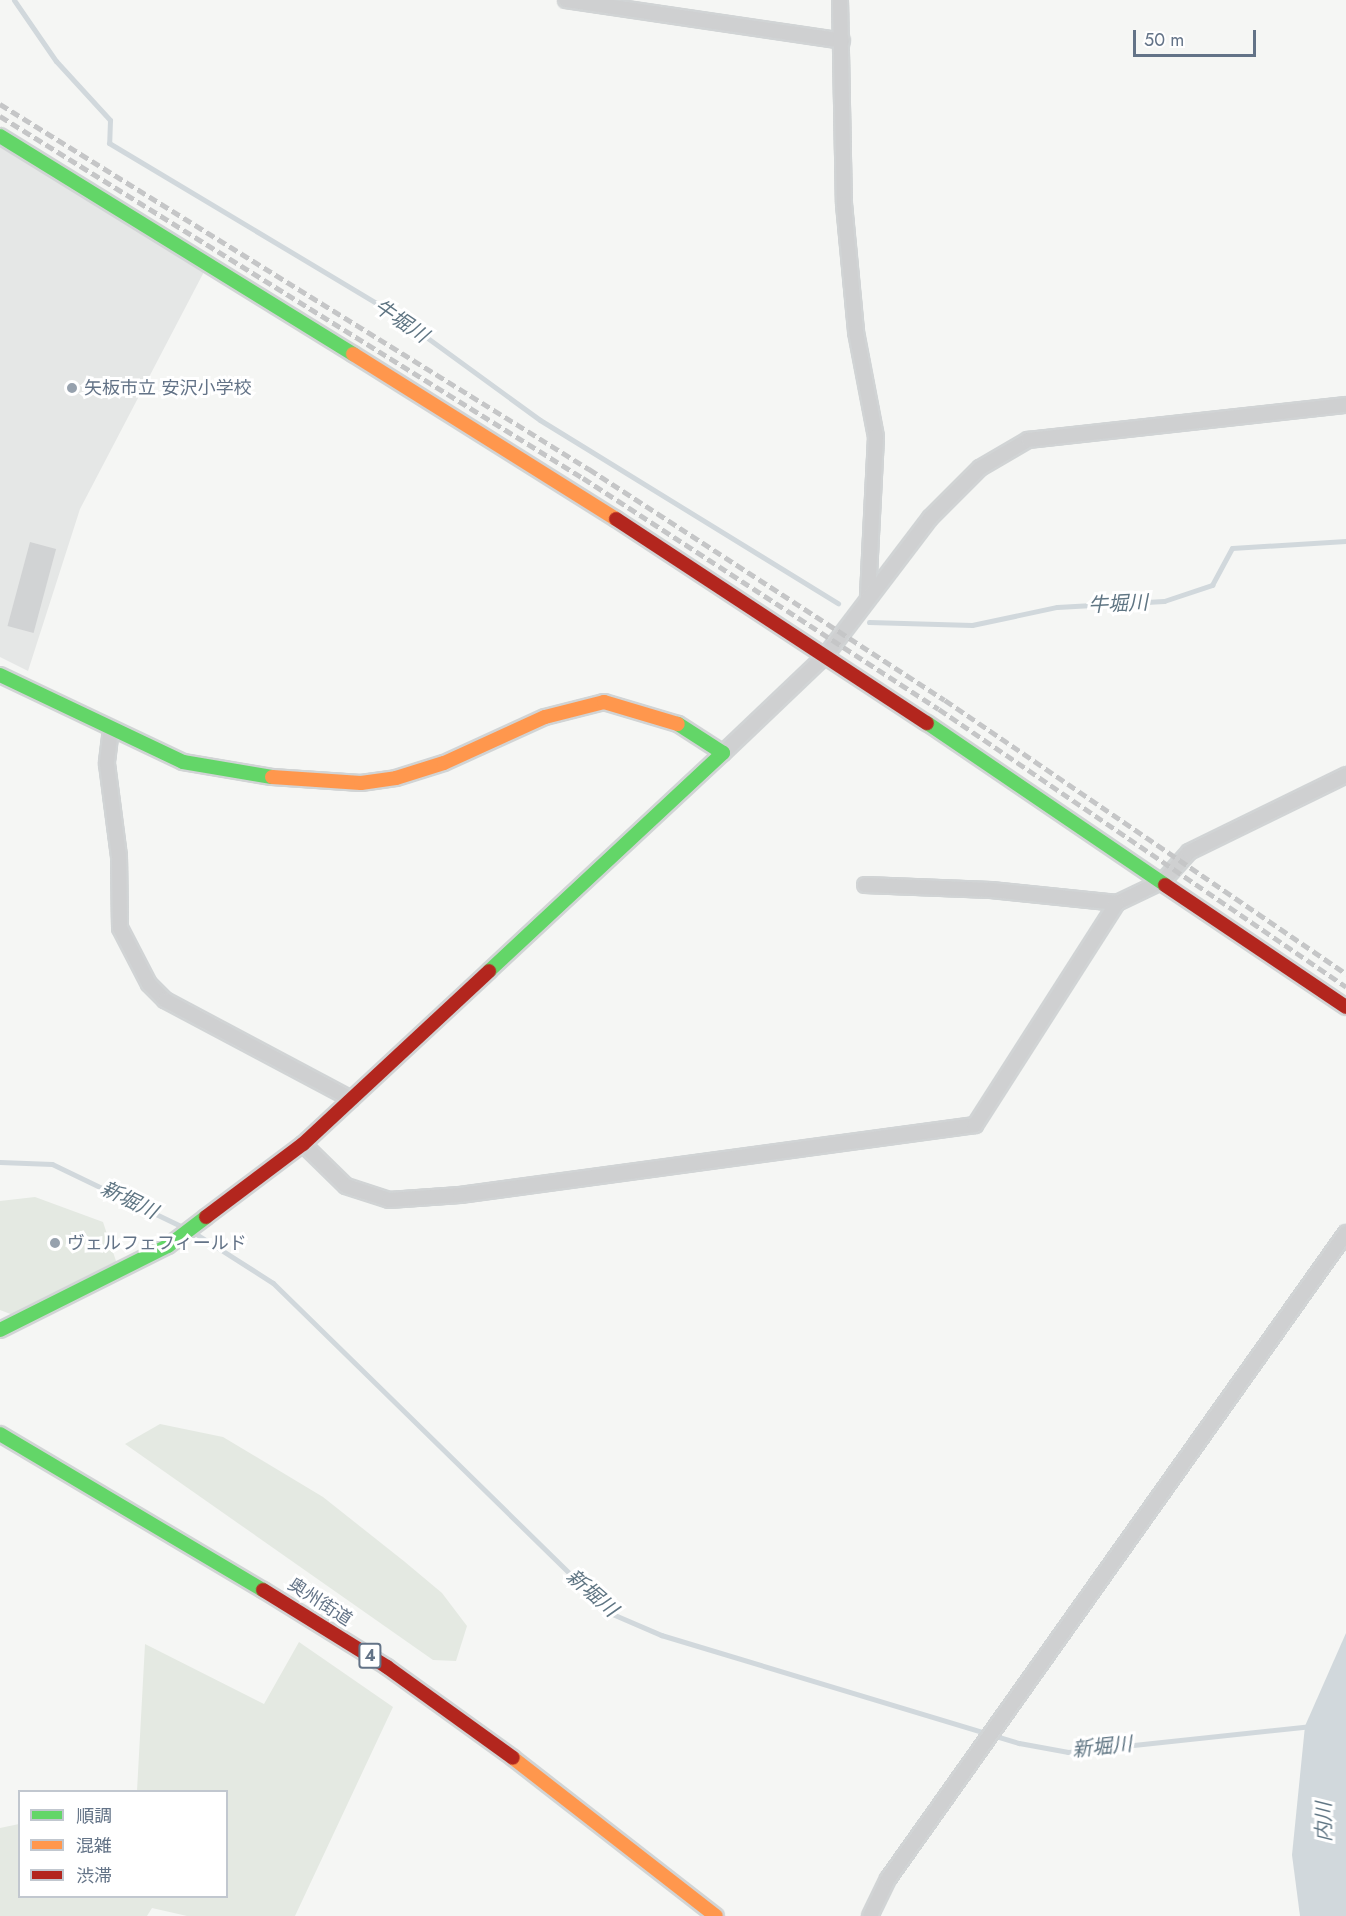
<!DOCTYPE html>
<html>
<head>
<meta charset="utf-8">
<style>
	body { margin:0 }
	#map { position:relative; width:1346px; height:1916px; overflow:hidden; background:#f5f6f4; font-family:Jost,"Noto Sans JP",sans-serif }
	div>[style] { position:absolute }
	.built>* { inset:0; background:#e5e7e6 }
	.green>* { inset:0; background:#e4e9e2 }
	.water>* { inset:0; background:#d1d8dc }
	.stream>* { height:5px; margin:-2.5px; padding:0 2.5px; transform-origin:2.5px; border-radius:2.5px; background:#d1d8dc }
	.building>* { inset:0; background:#d1d3d4; transform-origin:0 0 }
	.roads { filter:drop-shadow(2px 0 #d1d4d5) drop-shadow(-2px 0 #d1d4d5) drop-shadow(0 2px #d1d4d5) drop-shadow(0 -2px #d1d4d5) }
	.street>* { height:14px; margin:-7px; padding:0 7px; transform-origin:7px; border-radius:7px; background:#cfd0d1 }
	.fast>* { height:14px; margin:-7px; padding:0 7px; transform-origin:7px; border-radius:7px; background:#63d668 }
	.slow>* { height:14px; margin:-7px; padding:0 7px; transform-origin:7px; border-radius:7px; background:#ff974d }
	.jam>* { height:14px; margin:-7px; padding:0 7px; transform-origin:7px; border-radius:7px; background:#b3261e }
	.rail>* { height:4.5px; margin-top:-2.25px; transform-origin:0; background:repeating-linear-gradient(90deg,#c5c6c7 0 9px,transparent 0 13.5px) }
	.dots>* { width:16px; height:16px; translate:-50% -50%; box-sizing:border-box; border:3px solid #fff; border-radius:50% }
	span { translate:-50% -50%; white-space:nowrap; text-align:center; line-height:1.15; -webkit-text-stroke:6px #fff; paint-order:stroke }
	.shield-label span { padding:2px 4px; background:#fff; border:2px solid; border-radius:4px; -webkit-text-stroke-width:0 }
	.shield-label { font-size:16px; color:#637387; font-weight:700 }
	.poi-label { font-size:18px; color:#637387 }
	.left { translate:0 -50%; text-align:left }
	.street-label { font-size:18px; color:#637387 }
	.water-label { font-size:20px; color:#5f7583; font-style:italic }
	.legend { position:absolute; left:18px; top:1790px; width:210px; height:108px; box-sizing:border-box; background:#fff; border:2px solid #c1c7cf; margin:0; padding:8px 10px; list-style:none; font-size:18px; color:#637387 }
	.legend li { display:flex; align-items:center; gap:12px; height:30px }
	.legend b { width:30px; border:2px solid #c1c7cf }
	.scale { position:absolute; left:1133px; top:30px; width:123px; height:27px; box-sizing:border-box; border:3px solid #637387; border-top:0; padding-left:8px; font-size:18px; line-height:21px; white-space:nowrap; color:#637387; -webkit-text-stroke:4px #fff; paint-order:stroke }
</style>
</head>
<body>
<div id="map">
	<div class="built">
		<i style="clip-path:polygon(0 144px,206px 268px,80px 509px,28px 671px,0 657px)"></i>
	</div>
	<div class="green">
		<i style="clip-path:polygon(35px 1197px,103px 1222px,117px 1264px,13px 1315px,0 1310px,0 1201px)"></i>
		<i style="clip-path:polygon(160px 1424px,223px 1437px,323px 1497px,405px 1562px,442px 1593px,467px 1626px,456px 1661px,433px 1660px,125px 1444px)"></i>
		<i style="clip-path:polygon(299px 1642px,393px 1707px,295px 1916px,187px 1916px,152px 1908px,147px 1916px,0 1916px,0 1828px,19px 1824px,20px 1896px,226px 1896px,226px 1792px,137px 1791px,145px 1644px,264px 1704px)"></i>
	</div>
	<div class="water">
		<i style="clip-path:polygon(1346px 1633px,1346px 1916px,1300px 1916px,1292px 1855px,1305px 1726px)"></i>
	</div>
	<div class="stream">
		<i style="left:14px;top:0;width:74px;rotate:55.5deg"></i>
		<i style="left:56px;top:61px;width:80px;rotate:47.5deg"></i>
		<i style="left:110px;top:120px;width:23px;rotate:92deg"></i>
		<i style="left:109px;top:143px;width:335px;rotate:30.9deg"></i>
		<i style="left:396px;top:315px;width:178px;rotate:36.1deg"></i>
		<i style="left:540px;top:420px;width:350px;rotate:31.6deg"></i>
		<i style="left:869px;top:622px;width:103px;rotate:1.7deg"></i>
		<i style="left:972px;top:625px;width:87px;rotate:-12deg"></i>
		<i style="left:1057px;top:607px;width:107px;rotate:-3.2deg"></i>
		<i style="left:1164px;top:601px;width:51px;rotate:-18.4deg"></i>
		<i style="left:1212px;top:585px;width:42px;rotate:-61.6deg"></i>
		<i style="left:1232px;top:548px;width:114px;rotate:-3.5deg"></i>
		<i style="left:0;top:1162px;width:52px;rotate:2.2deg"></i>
		<i style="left:52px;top:1164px;width:148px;rotate:25.7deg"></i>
		<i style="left:193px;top:1232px;width:95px;rotate:32.5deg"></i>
		<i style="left:273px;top:1283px;width:472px;rotate:44.4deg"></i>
		<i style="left:610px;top:1613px;width:56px;rotate:23.3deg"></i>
		<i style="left:661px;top:1635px;width:374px;rotate:16.8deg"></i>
		<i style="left:1019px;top:1743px;width:50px;rotate:10.4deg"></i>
		<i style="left:1068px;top:1752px;width:243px;rotate:-6.1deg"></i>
	</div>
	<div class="building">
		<i style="left:30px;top:542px;width:27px;height:87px;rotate:15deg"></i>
	</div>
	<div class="roads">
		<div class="street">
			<i style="left:566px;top:0;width:279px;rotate:8.4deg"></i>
			<i style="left:840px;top:0;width:204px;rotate:88.9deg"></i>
			<i style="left:844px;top:204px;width:129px;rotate:84.6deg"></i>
			<i style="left:856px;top:332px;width:107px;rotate:79.2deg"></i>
			<i style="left:876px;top:437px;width:160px;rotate:92.9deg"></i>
			<i style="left:111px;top:729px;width:35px;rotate:97deg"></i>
			<i style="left:107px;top:764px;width:93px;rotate:82.6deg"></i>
			<i style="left:119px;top:856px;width:72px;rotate:89.2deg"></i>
			<i style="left:120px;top:928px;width:63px;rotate:62.6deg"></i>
			<i style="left:149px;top:984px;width:23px;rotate:45deg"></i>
			<i style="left:165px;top:1000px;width:211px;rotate:28deg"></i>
			<i style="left:723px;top:753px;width:142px;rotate:-43.6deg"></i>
			<i style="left:826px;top:655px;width:172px;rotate:-52.8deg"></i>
			<i style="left:930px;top:518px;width:71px;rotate:-45deg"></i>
			<i style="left:980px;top:468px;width:56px;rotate:-30.3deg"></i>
			<i style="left:1028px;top:440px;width:320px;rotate:-6.3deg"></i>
			<i style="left:865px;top:885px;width:126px;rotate:2.3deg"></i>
			<i style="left:991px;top:890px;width:127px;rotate:5.9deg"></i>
			<i style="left:1117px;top:903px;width:51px;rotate:-25.6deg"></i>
			<i style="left:1163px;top:881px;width:39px;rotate:-48deg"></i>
			<i style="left:1189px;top:852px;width:175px;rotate:-26.1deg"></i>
			<i style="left:303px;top:1144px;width:60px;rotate:44.3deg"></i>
			<i style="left:346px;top:1186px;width:45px;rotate:18deg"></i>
			<i style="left:389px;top:1200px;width:71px;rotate:-4deg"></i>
			<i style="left:460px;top:1195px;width:520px;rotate:-7.74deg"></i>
			<i style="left:975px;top:1125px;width:264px;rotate:-57.4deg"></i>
			<i style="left:870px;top:1916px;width:41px;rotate:-64.1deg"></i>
			<i style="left:888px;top:1879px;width:792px;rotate:-54.66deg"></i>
		</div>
		<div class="fast">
			<i style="left:0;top:136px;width:415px;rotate:31.7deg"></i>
			<i style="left:0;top:675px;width:203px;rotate:25.4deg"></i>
			<i style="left:183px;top:762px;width:90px;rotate:9.6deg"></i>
			<i style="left:927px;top:723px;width:288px;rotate:34.2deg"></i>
			<i style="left:489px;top:971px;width:320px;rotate:-43deg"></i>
			<i style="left:723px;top:753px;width:54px;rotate:-147.2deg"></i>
			<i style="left:0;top:1330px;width:188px;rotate:-26.6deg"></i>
			<i style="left:168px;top:1246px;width:48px;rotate:-37.3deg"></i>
			<i style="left:0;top:1434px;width:306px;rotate:30.7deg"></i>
		</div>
		<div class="slow">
			<i style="left:353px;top:354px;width:310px;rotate:32.1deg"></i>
			<i style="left:272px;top:777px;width:89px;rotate:3.9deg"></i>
			<i style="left:361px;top:783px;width:35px;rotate:-8deg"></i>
			<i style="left:396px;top:778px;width:50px;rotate:-17.4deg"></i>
			<i style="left:444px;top:763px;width:111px;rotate:-24.5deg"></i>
			<i style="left:545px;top:717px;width:61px;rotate:-14.3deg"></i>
			<i style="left:604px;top:702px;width:77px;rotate:16.6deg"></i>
			<i style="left:513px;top:1758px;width:257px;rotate:37.9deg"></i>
		</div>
		<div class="jam">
			<i style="left:616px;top:519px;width:372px;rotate:33.3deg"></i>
			<i style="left:1165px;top:885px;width:218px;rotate:34deg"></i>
			<i style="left:206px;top:1217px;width:121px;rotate:-37deg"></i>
			<i style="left:303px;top:1144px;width:254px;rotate:-42.9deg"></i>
			<i style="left:263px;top:1590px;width:146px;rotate:31.8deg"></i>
			<i style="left:387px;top:1667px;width:155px;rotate:35.8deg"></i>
		</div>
	</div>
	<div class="rail">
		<i style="left:0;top:104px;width:693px;rotate:31.79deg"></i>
		<i style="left:589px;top:469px;width:424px;rotate:33deg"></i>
		<i style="left:945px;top:700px;width:486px;rotate:34.3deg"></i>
		<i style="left:0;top:116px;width:686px;rotate:31.84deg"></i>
		<i style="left:583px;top:478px;width:424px;rotate:33deg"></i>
		<i style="left:939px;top:709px;width:493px;rotate:34.3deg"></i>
	</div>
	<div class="dots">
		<i style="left:72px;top:388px;background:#96a1ad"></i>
		<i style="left:55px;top:1243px;background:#96a1ad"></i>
	</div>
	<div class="shield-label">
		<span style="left:370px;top:1656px">4</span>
	</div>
	<div class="poi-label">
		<span class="left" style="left:84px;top:388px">矢板市立 安沢小学校</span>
		<span class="left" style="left:67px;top:1243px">ヴェルフェフィールド</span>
	</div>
	<div class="street-label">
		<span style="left:320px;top:1602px;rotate:33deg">奥州街道</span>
	</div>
	<div class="water-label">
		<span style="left:401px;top:321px;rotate:34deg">牛堀川</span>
		<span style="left:1118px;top:604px;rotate:-3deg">牛堀川</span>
		<span style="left:129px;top:1200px;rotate:26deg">新堀川</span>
		<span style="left:592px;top:1593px;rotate:41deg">新堀川</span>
		<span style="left:1102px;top:1747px;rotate:-6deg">新堀川</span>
		<span style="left:1324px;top:1822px;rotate:-90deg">内川</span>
	</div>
	<ul class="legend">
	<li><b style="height:8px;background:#63d668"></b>順調</li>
	<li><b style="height:8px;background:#ff974d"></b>混雑</li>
	<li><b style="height:8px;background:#b3261e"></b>渋滞</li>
	</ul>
	<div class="scale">50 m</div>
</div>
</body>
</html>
